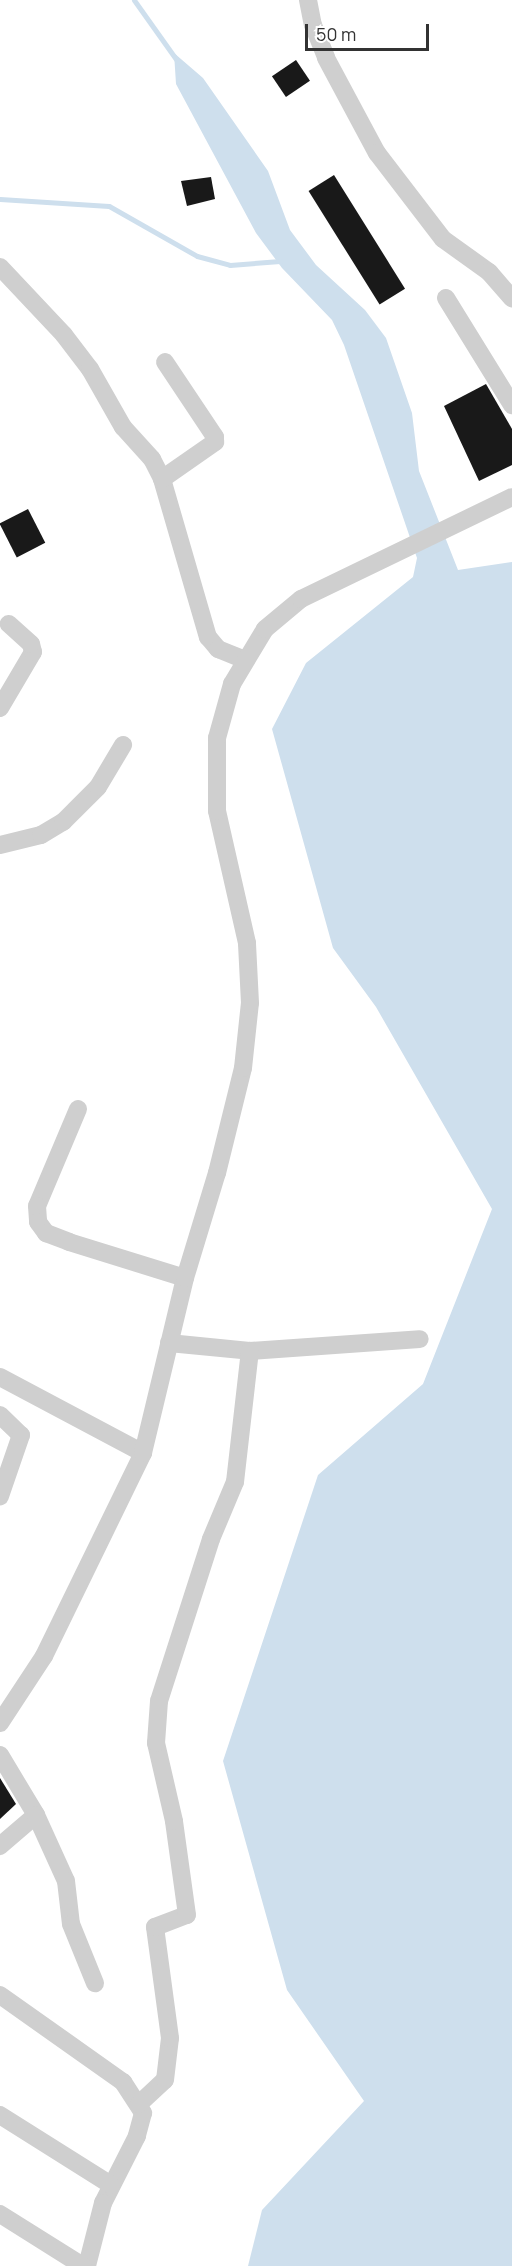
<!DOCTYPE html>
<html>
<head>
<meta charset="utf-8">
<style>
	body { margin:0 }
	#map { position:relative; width:512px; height:2266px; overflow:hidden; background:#fff; font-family:Manrope,sans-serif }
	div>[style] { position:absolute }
	.water>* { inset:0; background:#cedfed }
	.stream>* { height:5px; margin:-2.5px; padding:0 2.5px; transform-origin:2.5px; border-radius:2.5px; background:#cedfed }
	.building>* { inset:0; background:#191919; transform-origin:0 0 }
	.minor>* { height:18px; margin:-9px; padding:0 9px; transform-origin:9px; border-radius:9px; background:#cfcfcf }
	span { translate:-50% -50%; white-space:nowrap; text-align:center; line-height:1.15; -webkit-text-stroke:6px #fff; paint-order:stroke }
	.scale { position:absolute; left:305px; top:24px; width:124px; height:27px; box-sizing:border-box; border:3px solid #323232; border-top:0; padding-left:8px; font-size:18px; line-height:21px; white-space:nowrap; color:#323232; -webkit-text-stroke:4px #fff; paint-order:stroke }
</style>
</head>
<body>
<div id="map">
	<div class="water">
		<i style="clip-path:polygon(174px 53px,203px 78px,268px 171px,290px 230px,316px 265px,365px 310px,386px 338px,412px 413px,419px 471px,458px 570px,512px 562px,512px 2266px,248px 2266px,262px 2210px,364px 2101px,287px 1990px,223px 1761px,318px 1475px,423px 1384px,492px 1209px,376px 1007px,333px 948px,272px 729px,306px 663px,413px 577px,417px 558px,344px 345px,332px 320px,282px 268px,256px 233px,176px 84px)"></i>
	</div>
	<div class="stream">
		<i style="left:134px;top:0;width:76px;rotate:54.6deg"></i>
		<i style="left:0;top:199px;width:109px;rotate:3.7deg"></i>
		<i style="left:109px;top:206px;width:101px;rotate:29.6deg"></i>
		<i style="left:197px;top:256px;width:34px;rotate:15deg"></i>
		<i style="left:230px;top:265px;width:50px;rotate:-4.6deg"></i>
	</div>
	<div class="building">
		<i style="left:296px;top:60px;width:25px;height:29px;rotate:56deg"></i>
		<i style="left:334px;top:175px;width:134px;height:30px;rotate:58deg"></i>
		<i style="clip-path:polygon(211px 177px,215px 199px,187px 206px,181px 181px)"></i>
		<i style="clip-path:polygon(486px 384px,512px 429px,512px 465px,479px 481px,444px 406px)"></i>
		<i style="left:28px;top:509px;width:38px;height:32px;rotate:63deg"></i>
		<i style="clip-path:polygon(0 1778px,16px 1804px,0 1819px)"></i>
	</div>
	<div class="minor">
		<i style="left:308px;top:0;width:25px;rotate:79deg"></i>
		<i style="left:313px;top:25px;width:35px;rotate:68deg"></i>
		<i style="left:326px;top:58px;width:108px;rotate:61.8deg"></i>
		<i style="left:377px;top:153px;width:108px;rotate:52.5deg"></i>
		<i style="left:443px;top:239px;width:57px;rotate:35.7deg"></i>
		<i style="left:489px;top:272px;width:35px;rotate:49deg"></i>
		<i style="left:0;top:267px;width:93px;rotate:46.7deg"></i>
		<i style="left:64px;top:335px;width:43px;rotate:52.6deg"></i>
		<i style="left:90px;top:369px;width:67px;rotate:60.4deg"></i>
		<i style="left:123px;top:427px;width:43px;rotate:47.8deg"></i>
		<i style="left:152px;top:459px;width:22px;rotate:63deg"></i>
		<i style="left:162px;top:479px;width:165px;rotate:73.8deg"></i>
		<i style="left:208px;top:637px;width:16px;rotate:50deg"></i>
		<i style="left:218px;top:649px;width:29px;rotate:22deg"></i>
		<i style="left:446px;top:298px;width:126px;rotate:58.3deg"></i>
		<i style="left:162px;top:479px;width:65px;rotate:-34.9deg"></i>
		<i style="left:215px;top:442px;width:5px;rotate:-90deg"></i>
		<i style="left:215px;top:437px;width:90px;rotate:-123.7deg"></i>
		<i style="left:0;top:708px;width:65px;rotate:-59.5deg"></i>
		<i style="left:33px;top:652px;width:8px;rotate:-104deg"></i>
		<i style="left:31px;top:644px;width:30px;rotate:-138deg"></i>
		<i style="left:0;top:845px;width:42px;rotate:-13.7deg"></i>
		<i style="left:41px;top:835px;width:26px;rotate:-31deg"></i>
		<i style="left:63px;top:822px;width:49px;rotate:-45deg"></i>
		<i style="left:98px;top:787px;width:49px;rotate:-59.2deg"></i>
		<i style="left:78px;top:1109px;width:105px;rotate:112.9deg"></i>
		<i style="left:37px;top:1206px;width:16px;rotate:86deg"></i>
		<i style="left:38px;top:1222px;width:14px;rotate:54deg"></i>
		<i style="left:46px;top:1233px;width:25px;rotate:21deg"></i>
		<i style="left:69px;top:1242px;width:121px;rotate:17.2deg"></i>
		<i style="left:169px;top:1343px;width:81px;rotate:5.6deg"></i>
		<i style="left:250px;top:1351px;width:170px;rotate:-4deg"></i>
		<i style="left:0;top:1377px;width:162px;rotate:28deg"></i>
		<i style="left:0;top:1415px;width:29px;rotate:44deg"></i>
		<i style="left:21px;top:1435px;width:65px;rotate:109deg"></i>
		<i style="left:0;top:1723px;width:80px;rotate:-56.7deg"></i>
		<i style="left:44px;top:1656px;width:226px;rotate:-64deg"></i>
		<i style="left:143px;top:1453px;width:180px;rotate:-76.5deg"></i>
		<i style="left:185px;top:1278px;width:110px;rotate:-73.1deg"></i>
		<i style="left:217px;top:1173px;width:108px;rotate:-76.1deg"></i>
		<i style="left:243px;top:1068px;width:65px;rotate:-83.9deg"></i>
		<i style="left:250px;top:1003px;width:60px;rotate:-92.9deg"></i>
		<i style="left:247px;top:943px;width:135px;rotate:-102.8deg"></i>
		<i style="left:217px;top:811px;width:73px;rotate:-90deg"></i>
		<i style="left:217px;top:738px;width:56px;rotate:-74.5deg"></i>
		<i style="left:232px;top:684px;width:64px;rotate:-59deg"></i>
		<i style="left:265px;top:629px;width:47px;rotate:-39.8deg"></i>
		<i style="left:301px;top:599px;width:234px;rotate:-25.8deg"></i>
		<i style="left:0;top:1755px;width:70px;rotate:59deg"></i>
		<i style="left:36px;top:1815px;width:48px;rotate:139.3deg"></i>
		<i style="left:36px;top:1815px;width:72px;rotate:65.6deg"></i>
		<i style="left:66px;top:1881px;width:43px;rotate:83.4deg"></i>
		<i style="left:71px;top:1924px;width:64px;rotate:67.9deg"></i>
		<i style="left:0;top:1995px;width:151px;rotate:35.3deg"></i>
		<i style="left:123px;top:2082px;width:37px;rotate:57deg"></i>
		<i style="left:143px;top:2113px;width:24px;rotate:105deg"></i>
		<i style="left:137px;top:2136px;width:75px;rotate:116.9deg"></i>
		<i style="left:103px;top:2203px;width:65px;rotate:104.3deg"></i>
		<i style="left:139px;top:2104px;width:35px;rotate:-43deg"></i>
		<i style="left:165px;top:2080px;width:42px;rotate:-83.2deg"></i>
		<i style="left:170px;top:2038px;width:112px;rotate:-97.7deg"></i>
		<i style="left:155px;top:1927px;width:34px;rotate:-21deg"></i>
		<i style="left:187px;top:1915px;width:95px;rotate:-97.9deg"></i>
		<i style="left:174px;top:1821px;width:80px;rotate:-103deg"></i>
		<i style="left:156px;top:1743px;width:42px;rotate:-85.9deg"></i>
		<i style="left:159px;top:1701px;width:170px;rotate:-72.2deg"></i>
		<i style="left:211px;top:1539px;width:62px;rotate:-67.2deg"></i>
		<i style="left:235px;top:1482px;width:132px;rotate:-83.5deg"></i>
		<i style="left:0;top:2115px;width:131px;rotate:32.2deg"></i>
		<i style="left:0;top:2214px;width:98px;rotate:32.1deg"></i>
	</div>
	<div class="scale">50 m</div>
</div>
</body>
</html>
